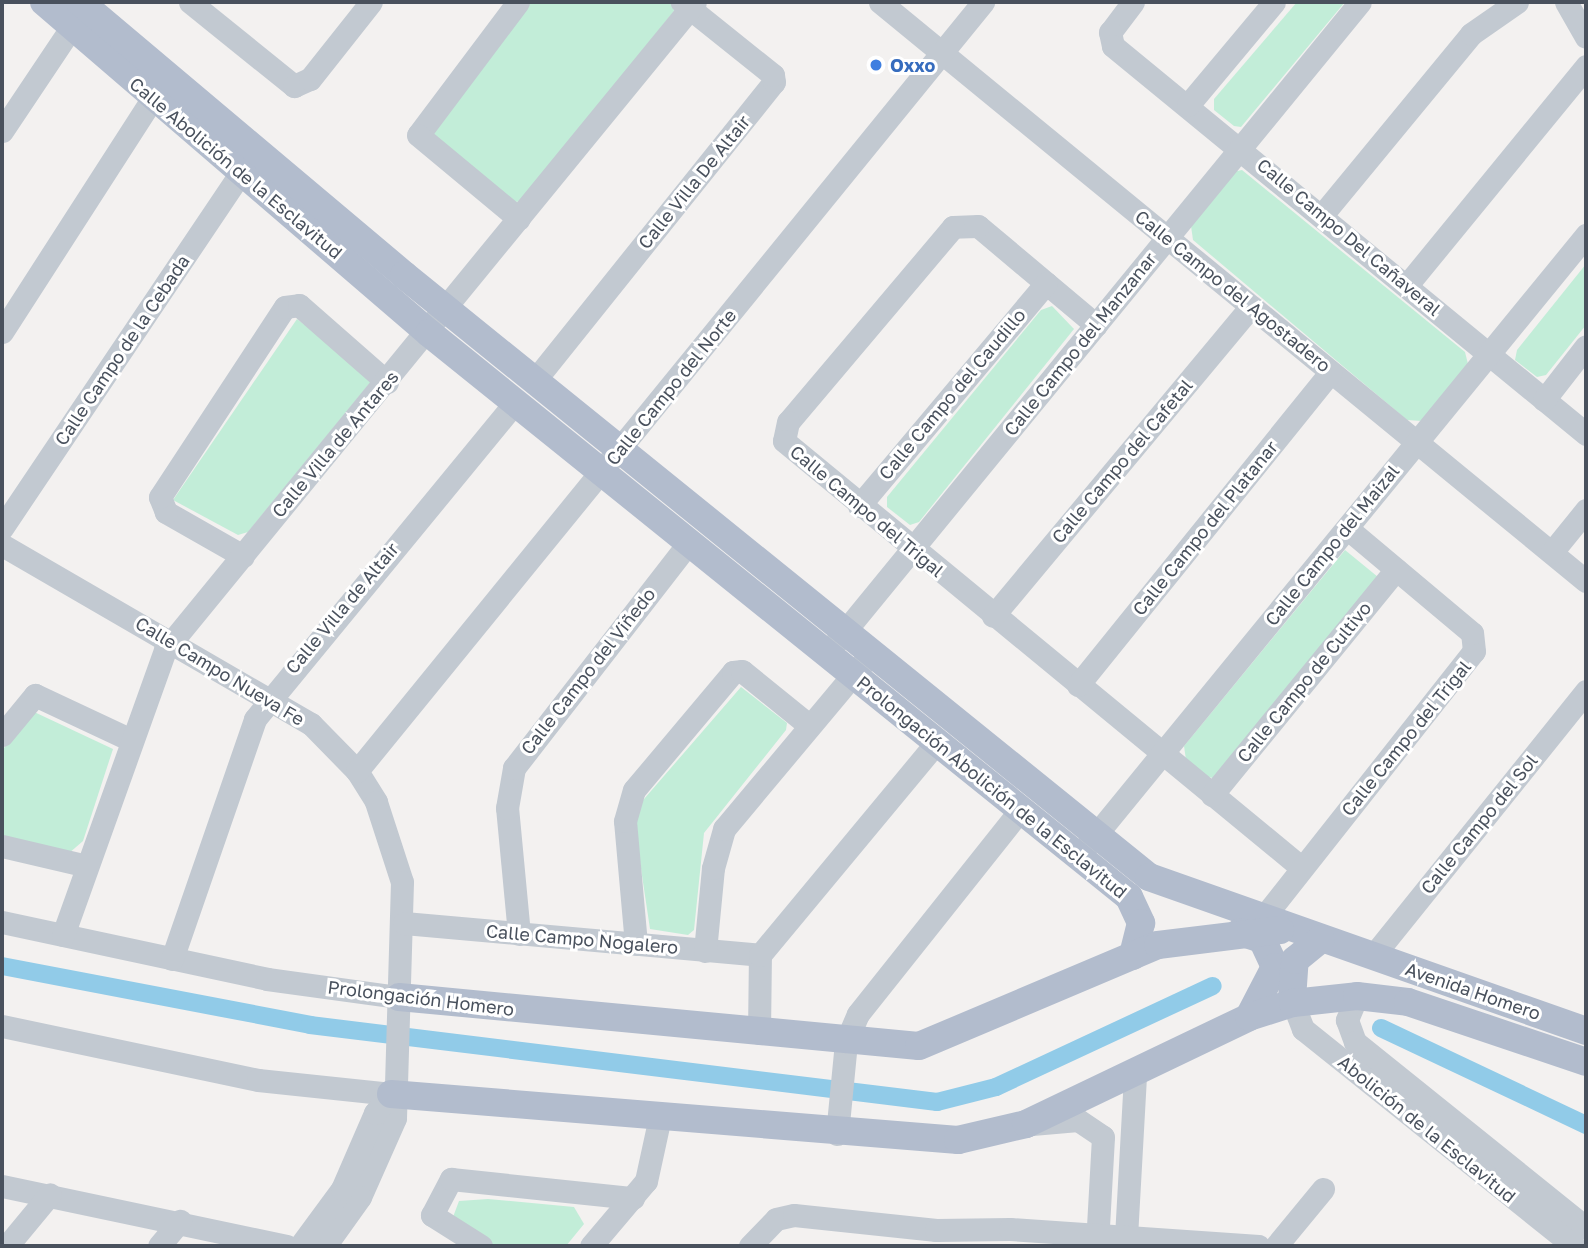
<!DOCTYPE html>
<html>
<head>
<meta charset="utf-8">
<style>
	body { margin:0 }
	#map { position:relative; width:1588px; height:1248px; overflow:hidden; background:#f3f1f0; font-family:"Golos Text",sans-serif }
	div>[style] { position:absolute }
	.green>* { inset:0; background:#c2edd8 }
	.canal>* { height:18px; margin:-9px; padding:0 9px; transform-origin:9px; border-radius:9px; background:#91cbe8 }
	.minor>* { height:23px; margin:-11.5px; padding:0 11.5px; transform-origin:11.5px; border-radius:11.5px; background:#c2c9d1 }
	.major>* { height:28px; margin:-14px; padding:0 14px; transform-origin:14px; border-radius:14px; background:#b2bccd }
	.dots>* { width:19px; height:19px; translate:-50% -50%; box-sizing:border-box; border:4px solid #fff; border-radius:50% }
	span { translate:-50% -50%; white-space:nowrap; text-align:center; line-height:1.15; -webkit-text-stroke:6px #fff; paint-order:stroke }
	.shop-label { font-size:18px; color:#366cbe; font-weight:700 }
	.left { translate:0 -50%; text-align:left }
	.street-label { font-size:18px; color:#49515d }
	.frame { position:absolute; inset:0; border:4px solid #49515d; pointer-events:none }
</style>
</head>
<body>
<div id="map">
	<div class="green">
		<i style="clip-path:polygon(530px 2px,671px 2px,674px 11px,523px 201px,515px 202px,438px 142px,430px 128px)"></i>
		<i style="clip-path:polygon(1297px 2px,1345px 2px,1241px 127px,1234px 126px,1214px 110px,1214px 99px)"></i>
		<i style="clip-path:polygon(1242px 170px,1465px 352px,1468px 364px,1422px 421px,1407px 420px,1193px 240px,1191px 226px,1233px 172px)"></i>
		<i style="clip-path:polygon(1586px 264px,1586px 325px,1546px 375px,1537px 377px,1515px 360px,1517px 350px)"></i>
		<i style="clip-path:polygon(1052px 306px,1074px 329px,919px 522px,910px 525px,887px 507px,887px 497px,1041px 310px)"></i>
		<i style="clip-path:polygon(297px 319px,372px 377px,370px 383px,248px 532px,238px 535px,173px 500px)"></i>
		<i style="clip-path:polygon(1345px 550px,1378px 577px,1213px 778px,1204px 776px,1186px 760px,1184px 746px)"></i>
		<i style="clip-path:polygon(741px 687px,787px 723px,786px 730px,704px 833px,694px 930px,688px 935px,650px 929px,634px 822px,638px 806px)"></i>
		<i style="clip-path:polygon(30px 710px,113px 749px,83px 841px,68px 854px,2px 839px,2px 751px)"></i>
		<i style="clip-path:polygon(488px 1199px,574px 1207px,584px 1224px,566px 1246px,495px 1246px,453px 1217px,459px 1201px)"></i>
	</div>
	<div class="canal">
		<i style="left:2px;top:966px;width:314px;rotate:10.8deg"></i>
		<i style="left:310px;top:1025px;width:632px;rotate:7deg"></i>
		<i style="left:937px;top:1102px;width:61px;rotate:-14.3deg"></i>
		<i style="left:996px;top:1087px;width:239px;rotate:-25deg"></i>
		<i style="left:1381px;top:1028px;width:227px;rotate:25.3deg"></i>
	</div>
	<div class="minor">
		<i style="left:190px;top:2px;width:134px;rotate:38.9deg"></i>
		<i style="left:294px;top:86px;width:17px;rotate:-24deg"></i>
		<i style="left:310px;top:79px;width:98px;rotate:-51.6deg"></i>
		<i style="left:518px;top:2px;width:166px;rotate:126.9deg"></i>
		<i style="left:418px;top:135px;width:131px;rotate:39.7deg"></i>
		<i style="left:880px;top:2px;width:913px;rotate:39.36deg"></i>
		<i style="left:1133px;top:2px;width:38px;rotate:127deg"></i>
		<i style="left:1110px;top:32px;width:14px;rotate:78deg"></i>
		<i style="left:1113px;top:46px;width:612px;rotate:39.36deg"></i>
		<i style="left:1566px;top:2px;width:40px;rotate:60.3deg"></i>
		<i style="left:1188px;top:105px;width:134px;rotate:-50.1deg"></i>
		<i style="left:2px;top:131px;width:128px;rotate:-56.2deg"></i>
		<i style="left:1322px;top:215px;width:234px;rotate:-50.5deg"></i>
		<i style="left:1471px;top:34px;width:56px;rotate:-34.8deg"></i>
		<i style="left:1407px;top:285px;width:283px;rotate:-50.7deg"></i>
		<i style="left:1096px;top:325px;width:154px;rotate:-140deg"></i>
		<i style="left:978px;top:226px;width:25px;rotate:178deg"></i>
		<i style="left:953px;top:227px;width:255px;rotate:130.2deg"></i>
		<i style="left:788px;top:422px;width:19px;rotate:102deg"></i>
		<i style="left:784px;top:441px;width:671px;rotate:39.5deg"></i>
		<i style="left:2px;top:332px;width:278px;rotate:-57.2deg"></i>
		<i style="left:535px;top:380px;width:382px;rotate:-51.3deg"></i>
		<i style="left:774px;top:82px;width:7px;rotate:-98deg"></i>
		<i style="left:773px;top:75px;width:117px;rotate:-141.3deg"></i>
		<i style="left:1544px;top:400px;width:68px;rotate:-52.1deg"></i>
		<i style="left:859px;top:506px;width:291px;rotate:-50deg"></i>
		<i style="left:2px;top:528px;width:430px;rotate:-56.1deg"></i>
		<i style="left:2px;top:545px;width:357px;rotate:30.1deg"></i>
		<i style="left:311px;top:724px;width:66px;rotate:45.6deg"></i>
		<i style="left:357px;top:771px;width:36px;rotate:58deg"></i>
		<i style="left:376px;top:802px;width:84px;rotate:72deg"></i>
		<i style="left:402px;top:882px;width:236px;rotate:91.7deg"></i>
		<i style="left:395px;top:1118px;width:86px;rotate:113.9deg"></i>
		<i style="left:360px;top:1197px;width:60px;rotate:125.5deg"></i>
		<i style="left:1552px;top:552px;width:54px;rotate:-51deg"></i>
		<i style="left:243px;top:556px;width:89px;rotate:-150.3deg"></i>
		<i style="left:166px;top:512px;width:16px;rotate:-112deg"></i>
		<i style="left:160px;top:497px;width:227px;rotate:-56.7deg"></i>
		<i style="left:285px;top:307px;width:14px;rotate:-8deg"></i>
		<i style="left:299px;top:305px;width:117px;rotate:41.2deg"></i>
		<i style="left:993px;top:616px;width:403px;rotate:-50.2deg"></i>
		<i style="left:827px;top:653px;width:841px;rotate:-50.69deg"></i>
		<i style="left:1078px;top:685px;width:402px;rotate:-51.1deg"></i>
		<i style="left:2px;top:735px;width:52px;rotate:-50.5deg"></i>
		<i style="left:35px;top:695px;width:106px;rotate:25.1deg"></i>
		<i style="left:357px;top:771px;width:992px;rotate:-50.85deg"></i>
		<i style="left:1212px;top:795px;width:291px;rotate:-50.8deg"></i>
		<i style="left:2px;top:846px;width:87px;rotate:13.2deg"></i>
		<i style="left:1085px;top:848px;width:792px;rotate:-50.74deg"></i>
		<i style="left:1263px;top:918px;width:340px;rotate:-51.7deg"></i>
		<i style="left:1474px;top:651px;width:18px;rotate:-96deg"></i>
		<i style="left:1472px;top:633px;width:163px;rotate:-140deg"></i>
		<i style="left:2px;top:922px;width:271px;rotate:12.1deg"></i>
		<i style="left:267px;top:979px;width:133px;rotate:7.8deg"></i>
		<i style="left:404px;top:923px;width:357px;rotate:5.1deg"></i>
		<i style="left:519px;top:934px;width:127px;rotate:-95.4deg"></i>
		<i style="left:507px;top:808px;width:41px;rotate:-80.1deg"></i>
		<i style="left:514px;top:768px;width:286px;rotate:-52.2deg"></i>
		<i style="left:63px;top:935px;width:303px;rotate:-70.3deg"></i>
		<i style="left:165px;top:650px;width:837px;rotate:-50.72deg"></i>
		<i style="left:636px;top:944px;width:123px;rotate:-95.1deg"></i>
		<i style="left:625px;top:821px;width:32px;rotate:-74deg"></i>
		<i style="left:634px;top:790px;width:154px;rotate:-50deg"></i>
		<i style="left:733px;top:672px;width:9px;rotate:-6deg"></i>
		<i style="left:742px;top:671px;width:87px;rotate:39deg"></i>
		<i style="left:705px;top:951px;width:83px;rotate:-84.5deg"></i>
		<i style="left:713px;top:868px;width:41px;rotate:-74.2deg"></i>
		<i style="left:724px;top:829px;width:229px;rotate:-50.1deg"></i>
		<i style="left:1373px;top:956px;width:340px;rotate:-51.2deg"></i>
		<i style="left:172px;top:959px;width:254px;rotate:-70.9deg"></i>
		<i style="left:255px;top:719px;width:410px;rotate:-50.6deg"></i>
		<i style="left:1357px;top:996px;width:26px;rotate:113deg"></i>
		<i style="left:1347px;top:1020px;width:23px;rotate:70deg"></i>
		<i style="left:1355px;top:1042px;width:297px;rotate:38.8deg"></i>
		<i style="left:1293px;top:1003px;width:28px;rotate:69deg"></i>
		<i style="left:1303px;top:1029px;width:347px;rotate:38.7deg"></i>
		<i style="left:2px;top:1026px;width:262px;rotate:11.9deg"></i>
		<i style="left:258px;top:1080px;width:134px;rotate:6deg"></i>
		<i style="left:759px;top:1033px;width:78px;rotate:-89.3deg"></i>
		<i style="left:760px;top:955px;width:277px;rotate:-50.3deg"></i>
		<i style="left:1032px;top:1124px;width:46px;rotate:-5deg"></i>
		<i style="left:1078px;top:1120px;width:30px;rotate:34deg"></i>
		<i style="left:1103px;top:1137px;width:109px;rotate:93.2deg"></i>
		<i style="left:837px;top:1134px;width:92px;rotate:-84.4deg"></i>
		<i style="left:846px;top:1042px;width:30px;rotate:-67deg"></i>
		<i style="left:858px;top:1014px;width:262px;rotate:-51.5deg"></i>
		<i style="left:2px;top:1186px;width:291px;rotate:11.9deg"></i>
		<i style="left:1126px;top:1237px;width:160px;rotate:-86.8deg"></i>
		<i style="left:7px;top:1246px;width:67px;rotate:-50.4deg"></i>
		<i style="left:159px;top:1246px;width:33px;rotate:-50deg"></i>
		<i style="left:300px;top:1246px;width:71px;rotate:-53.6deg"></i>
		<i style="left:342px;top:1189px;width:83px;rotate:-66.5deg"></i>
		<i style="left:375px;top:1113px;width:25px;rotate:-50deg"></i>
		<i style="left:481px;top:1246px;width:58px;rotate:-147.7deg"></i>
		<i style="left:432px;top:1215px;width:41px;rotate:-62.2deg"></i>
		<i style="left:451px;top:1179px;width:183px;rotate:6deg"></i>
		<i style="left:591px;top:1246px;width:85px;rotate:-49.8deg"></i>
		<i style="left:646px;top:1181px;width:66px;rotate:-77.7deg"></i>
		<i style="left:750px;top:1246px;width:37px;rotate:-46deg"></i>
		<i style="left:776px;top:1219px;width:18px;rotate:-13deg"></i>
		<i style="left:794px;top:1215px;width:143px;rotate:6deg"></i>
		<i style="left:936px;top:1230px;width:74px;rotate:-0.8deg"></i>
		<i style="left:1010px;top:1229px;width:249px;rotate:3.9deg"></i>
		<i style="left:1276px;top:1246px;width:74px;rotate:-50.5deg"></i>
	</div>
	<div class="major">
		<i style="left:44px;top:2px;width:508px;rotate:40.69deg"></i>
		<i style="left:429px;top:333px;width:899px;rotate:38.86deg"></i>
		<i style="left:1129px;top:897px;width:29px;rotate:65deg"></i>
		<i style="left:1141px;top:923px;width:34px;rotate:104deg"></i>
		<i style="left:80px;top:2px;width:424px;rotate:40.1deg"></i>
		<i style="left:404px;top:275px;width:958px;rotate:38.94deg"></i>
		<i style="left:1149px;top:877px;width:463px;rotate:19.4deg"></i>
		<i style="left:1240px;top:932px;width:23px;rotate:18deg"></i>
		<i style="left:1262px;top:939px;width:31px;rotate:65deg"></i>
		<i style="left:1275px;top:967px;width:56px;rotate:117.5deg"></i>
		<i style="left:399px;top:997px;width:522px;rotate:5.38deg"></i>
		<i style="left:919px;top:1046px;width:259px;rotate:-22.9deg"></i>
		<i style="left:1158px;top:945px;width:123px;rotate:-7deg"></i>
		<i style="left:1292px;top:999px;width:39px;rotate:-86deg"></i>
		<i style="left:1295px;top:960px;width:33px;rotate:-39deg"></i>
		<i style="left:391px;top:1094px;width:569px;rotate:4.64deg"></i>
		<i style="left:958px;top:1140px;width:70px;rotate:-13.2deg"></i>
		<i style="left:1026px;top:1124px;width:247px;rotate:-25.6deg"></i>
		<i style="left:1249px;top:1017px;width:46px;rotate:-17.7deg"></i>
		<i style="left:1293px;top:1003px;width:64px;rotate:-6.2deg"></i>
		<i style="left:1357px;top:996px;width:51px;rotate:6.7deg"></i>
		<i style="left:1408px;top:1002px;width:188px;rotate:18.6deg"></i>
	</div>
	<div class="dots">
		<i style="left:876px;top:65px;background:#3f7fe0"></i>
	</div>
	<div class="shop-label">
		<span class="left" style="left:890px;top:65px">Oxxo</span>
	</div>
	<div class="street-label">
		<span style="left:236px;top:168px;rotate:40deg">Calle Abolición de la Esclavitud</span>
		<span style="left:694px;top:182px;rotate:-51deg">Calle Villa De Altair</span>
		<span style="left:1349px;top:237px;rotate:40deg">Calle Campo Del Cañaveral</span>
		<span style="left:1233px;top:291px;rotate:39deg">Calle Campo del Agostadero</span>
		<span style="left:1080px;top:344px;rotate:-51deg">Calle Campo del Manzanar</span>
		<span style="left:122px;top:350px;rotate:-56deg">Calle Campo de la Cebada</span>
		<span style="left:671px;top:387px;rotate:-51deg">Calle Campo del Norte</span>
		<span style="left:952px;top:394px;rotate:-50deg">Calle Campo del Caudillo</span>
		<span style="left:335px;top:444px;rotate:-50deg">Calle Villa de Antares</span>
		<span style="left:1122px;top:461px;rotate:-50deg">Calle Campo del Cafetal</span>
		<span style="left:867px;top:511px;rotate:40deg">Calle Campo del Trigal</span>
		<span style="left:1205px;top:528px;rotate:-51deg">Calle Campo del Platanar</span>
		<span style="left:1332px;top:545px;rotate:-51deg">Calle Campo del Maizal</span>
		<span style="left:342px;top:608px;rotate:-50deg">Calle Villa de Altair</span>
		<span style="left:220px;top:671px;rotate:31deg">Calle Campo Nueva Fe</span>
		<span style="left:588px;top:671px;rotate:-52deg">Calle Campo del Viñedo</span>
		<span style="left:1304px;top:682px;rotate:-51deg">Calle Campo de Cultivo</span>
		<span style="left:1406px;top:738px;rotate:-51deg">Calle Campo del Trigal</span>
		<span style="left:992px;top:787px;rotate:39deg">Prolongación Abolición de la Esclavitud</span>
		<span style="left:1479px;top:824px;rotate:-51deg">Calle Campo del Sol</span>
		<span style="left:582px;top:939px;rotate:5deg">Calle Campo Nogalero</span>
		<span style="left:1473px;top:991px;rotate:19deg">Avenida Homero</span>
		<span style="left:421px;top:998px;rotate:7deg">Prolongación Homero</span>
		<span style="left:1427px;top:1129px;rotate:39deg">Abolición de la Esclavitud</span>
	</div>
	<div class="frame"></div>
</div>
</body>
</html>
